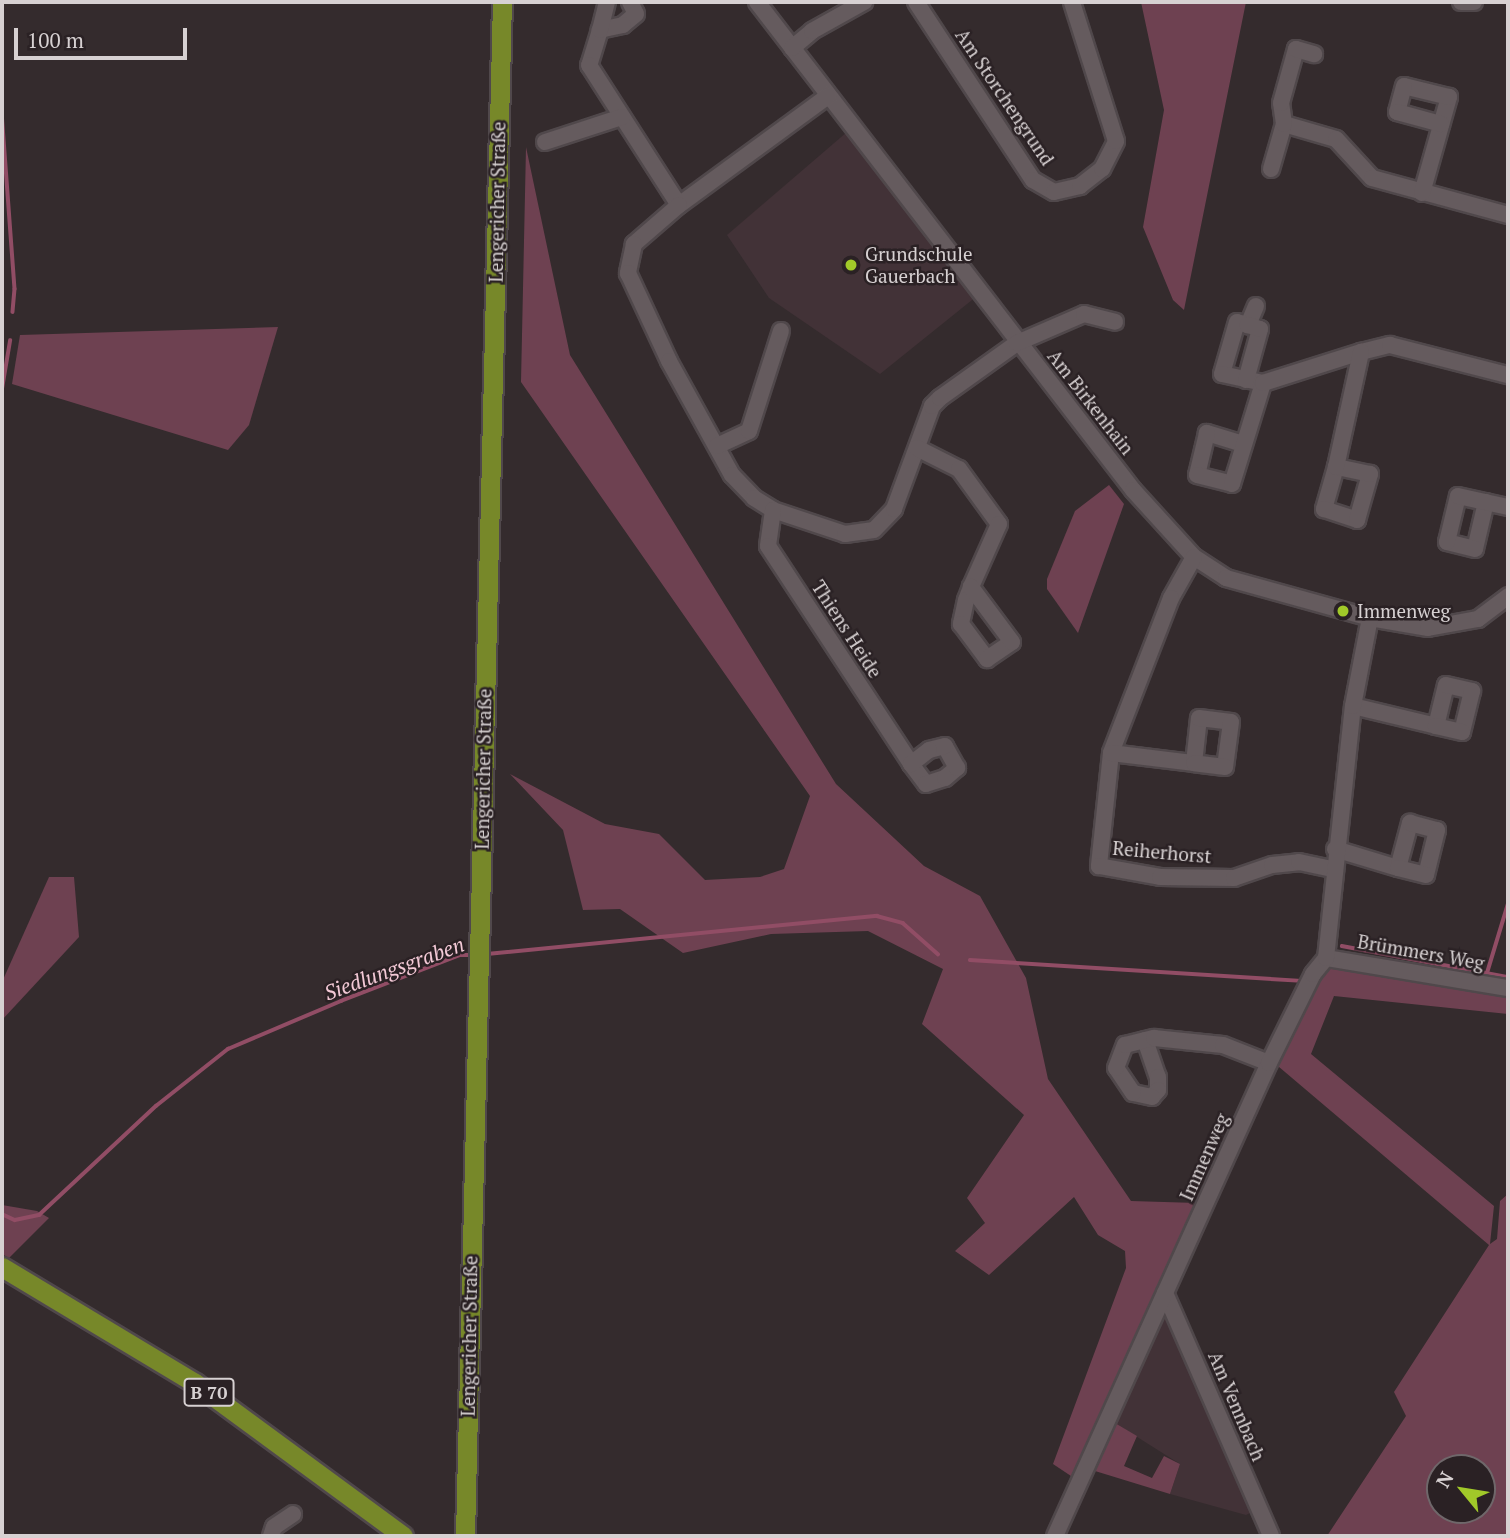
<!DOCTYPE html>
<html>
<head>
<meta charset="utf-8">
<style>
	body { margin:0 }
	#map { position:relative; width:1510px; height:1538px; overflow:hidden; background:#342b2d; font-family:"PT Serif",serif }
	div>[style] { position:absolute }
	.built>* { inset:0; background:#423237 }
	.green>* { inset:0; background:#6e4151 }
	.stream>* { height:3.5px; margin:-1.75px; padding:0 1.75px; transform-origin:1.75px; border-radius:1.75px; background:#914d65 }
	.roads { filter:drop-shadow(2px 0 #50484b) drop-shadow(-2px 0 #50484b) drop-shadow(0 2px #50484b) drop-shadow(0 -2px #50484b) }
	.minor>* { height:16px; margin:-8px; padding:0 8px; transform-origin:8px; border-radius:8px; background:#655b5e }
	.major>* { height:19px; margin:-9.5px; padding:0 9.5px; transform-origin:9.5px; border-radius:9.5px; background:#778829 }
	.dots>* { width:19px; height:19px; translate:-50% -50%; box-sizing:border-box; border:4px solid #2a2124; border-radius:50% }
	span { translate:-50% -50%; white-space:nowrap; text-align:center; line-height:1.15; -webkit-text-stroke:5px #2a2124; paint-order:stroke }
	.shield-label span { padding:2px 5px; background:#2a2124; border:2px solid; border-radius:5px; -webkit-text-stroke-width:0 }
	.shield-label { font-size:18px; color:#d7d1d2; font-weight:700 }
	.street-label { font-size:19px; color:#d7d1d2 }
	.poi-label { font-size:19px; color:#d7d1d2 }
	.left { translate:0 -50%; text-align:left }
	.water-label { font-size:21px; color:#f3c9d6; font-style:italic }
	.frame { position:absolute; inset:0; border:4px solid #d7d1d2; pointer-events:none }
	.north { position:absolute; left:1426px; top:1454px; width:70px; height:70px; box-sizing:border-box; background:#2a2124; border:2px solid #6f676a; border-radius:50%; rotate:300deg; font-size:19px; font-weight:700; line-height:28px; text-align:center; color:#d7d1d2 }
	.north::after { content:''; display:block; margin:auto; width:24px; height:32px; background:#a1c929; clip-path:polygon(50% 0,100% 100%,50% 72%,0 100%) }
	.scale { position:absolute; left:14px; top:28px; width:173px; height:32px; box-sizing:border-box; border:4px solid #d7d1d2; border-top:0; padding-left:9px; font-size:21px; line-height:24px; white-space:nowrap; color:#d7d1d2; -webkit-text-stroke:5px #2a2124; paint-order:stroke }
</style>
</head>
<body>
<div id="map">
	<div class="built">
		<i style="clip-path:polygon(847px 132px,977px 296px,880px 374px,769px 298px,727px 235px)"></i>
		<i style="clip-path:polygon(1165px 1302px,1254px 1511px,1246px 1515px,1170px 1494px,1180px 1464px,1115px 1423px)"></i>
	</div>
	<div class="green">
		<i style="clip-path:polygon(1141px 2px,1246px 2px,1184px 310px,1173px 300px,1143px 227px,1164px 110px)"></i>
		<i style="clip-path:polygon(526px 147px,570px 355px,836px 784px,924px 866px,980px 896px,1026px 978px,1048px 1079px,1131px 1201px,1197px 1203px,1074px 1478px,1053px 1464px,1126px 1268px,1125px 1251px,1098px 1235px,1074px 1197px,989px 1275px,955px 1251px,985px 1223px,967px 1198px,1024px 1115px,922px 1024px,943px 969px,868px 931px,771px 934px,683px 953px,620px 909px,583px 910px,563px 830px,510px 774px,605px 824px,659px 834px,705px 880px,760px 877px,784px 869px,810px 796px,521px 382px)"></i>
		<i style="clip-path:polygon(278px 327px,249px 425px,228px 450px,12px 384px,20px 335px)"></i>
		<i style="clip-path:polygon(1109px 485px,1124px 504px,1078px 633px,1047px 589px,1047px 579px,1075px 511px)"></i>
		<i style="clip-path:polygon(49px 877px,74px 877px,79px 937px,2px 1020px,2px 982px)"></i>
		<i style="clip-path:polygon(evenodd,1329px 965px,1508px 995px,1508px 1014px,1334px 996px,1311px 1054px,1494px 1206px,1490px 1244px,1497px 1239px,1500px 1201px,1508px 1194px,1508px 1536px,1327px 1536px,1406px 1416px,1394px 1392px,1489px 1245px,1272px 1061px,1329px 965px,1440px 1468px,1482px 1468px,1482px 1510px,1440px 1510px,1440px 1468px)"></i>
		<i style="clip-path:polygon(2px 1205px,37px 1211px,49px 1218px,9px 1258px,2px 1254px)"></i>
		<i style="clip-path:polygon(1115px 1423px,1137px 1436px,1124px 1466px,1152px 1478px,1164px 1456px,1180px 1464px,1170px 1494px,1095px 1471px)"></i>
	</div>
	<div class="stream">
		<i style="left:2px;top:112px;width:177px;rotate:85.8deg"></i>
		<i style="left:15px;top:289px;width:23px;rotate:95deg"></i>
		<i style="left:2px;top:389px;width:49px;rotate:-80.5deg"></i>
		<i style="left:1342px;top:946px;width:169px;rotate:10.6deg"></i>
		<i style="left:487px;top:954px;width:392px;rotate:-5.6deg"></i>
		<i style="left:877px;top:916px;width:27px;rotate:15deg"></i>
		<i style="left:903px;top:923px;width:47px;rotate:41.5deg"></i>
		<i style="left:970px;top:960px;width:332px;rotate:3.6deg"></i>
		<i style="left:1487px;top:973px;width:72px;rotate:-73.1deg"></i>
		<i style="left:2px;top:1214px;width:14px;rotate:25deg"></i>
		<i style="left:15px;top:1220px;width:25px;rotate:-12deg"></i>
		<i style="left:39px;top:1215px;width:160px;rotate:-43deg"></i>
		<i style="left:156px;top:1106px;width:92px;rotate:-38.4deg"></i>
		<i style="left:228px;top:1049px;width:123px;rotate:-23deg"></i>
		<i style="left:341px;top:1001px;width:128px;rotate:-21.1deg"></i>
		<i style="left:460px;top:955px;width:12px"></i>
	</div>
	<div class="roads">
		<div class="minor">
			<i style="left:630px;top:2px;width:13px;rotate:63deg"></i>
			<i style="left:636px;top:14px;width:17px;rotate:140deg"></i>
			<i style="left:623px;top:25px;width:24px;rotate:168deg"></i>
			<i style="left:600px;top:30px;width:37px;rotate:107deg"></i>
			<i style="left:589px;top:65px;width:166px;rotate:57.3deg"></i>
			<i style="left:757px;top:2px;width:616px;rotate:52.39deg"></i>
			<i style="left:1133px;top:490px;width:91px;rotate:47.7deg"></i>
			<i style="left:1194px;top:557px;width:38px;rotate:33deg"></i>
			<i style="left:1226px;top:578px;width:149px;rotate:15.5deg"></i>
			<i style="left:1370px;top:618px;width:59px;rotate:9.8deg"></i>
			<i style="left:1428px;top:628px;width:51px;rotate:-10.2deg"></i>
			<i style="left:1478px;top:619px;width:38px;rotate:-37deg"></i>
			<i style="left:916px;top:2px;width:213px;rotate:56.7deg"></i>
			<i style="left:1033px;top:180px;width:24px;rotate:30deg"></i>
			<i style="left:1054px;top:192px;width:27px;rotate:-13deg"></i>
			<i style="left:1080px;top:186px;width:28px;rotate:-38deg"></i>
			<i style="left:1102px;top:169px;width:31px;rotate:-63deg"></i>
			<i style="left:1116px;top:141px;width:146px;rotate:-107.6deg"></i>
			<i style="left:1461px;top:2px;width:13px"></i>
			<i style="left:600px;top:30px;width:29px;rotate:-76deg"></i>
			<i style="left:792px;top:48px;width:26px;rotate:-40deg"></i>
			<i style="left:812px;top:31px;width:60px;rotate:-29.1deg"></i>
			<i style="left:828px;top:96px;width:185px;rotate:143.8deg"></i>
			<i style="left:679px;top:205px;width:60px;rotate:139.1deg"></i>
			<i style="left:634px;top:244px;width:30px;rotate:102deg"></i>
			<i style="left:628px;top:273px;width:97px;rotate:65deg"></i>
			<i style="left:669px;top:361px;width:130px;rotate:61.1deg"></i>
			<i style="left:732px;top:475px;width:32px;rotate:46deg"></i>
			<i style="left:754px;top:498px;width:22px;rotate:32deg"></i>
			<i style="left:773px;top:510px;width:76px;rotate:18.4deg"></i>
			<i style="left:845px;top:534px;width:29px;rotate:-8deg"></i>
			<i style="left:874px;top:530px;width:29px;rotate:-46deg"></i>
			<i style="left:894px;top:509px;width:110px;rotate:-69.7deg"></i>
			<i style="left:932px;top:406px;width:11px;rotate:-45deg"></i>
			<i style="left:940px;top:398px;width:95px;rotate:-35.5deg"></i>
			<i style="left:1017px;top:343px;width:73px;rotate:-23.4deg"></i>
			<i style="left:1084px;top:314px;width:32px;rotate:14deg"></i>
			<i style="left:1284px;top:124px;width:54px;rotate:16.1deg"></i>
			<i style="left:1336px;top:139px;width:53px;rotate:47.3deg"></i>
			<i style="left:1372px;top:178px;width:141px;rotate:15.2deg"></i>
			<i style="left:545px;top:142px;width:81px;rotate:-18deg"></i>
			<i style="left:1271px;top:169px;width:47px;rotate:-73.9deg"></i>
			<i style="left:1284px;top:124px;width:21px;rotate:-98deg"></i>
			<i style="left:1281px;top:103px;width:56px;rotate:-74.5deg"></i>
			<i style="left:1296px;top:49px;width:19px;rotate:16deg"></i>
			<i style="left:1422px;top:193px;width:100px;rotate:-74.3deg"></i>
			<i style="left:1449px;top:97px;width:46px;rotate:-166.3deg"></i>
			<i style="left:1404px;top:86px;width:27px;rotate:105deg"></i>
			<i style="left:1397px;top:112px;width:46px;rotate:15.3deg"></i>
			<i style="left:1256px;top:306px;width:21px;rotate:113deg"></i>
			<i style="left:1248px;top:325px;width:11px;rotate:-165deg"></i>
			<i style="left:1237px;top:322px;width:54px;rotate:106.1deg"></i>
			<i style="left:1222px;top:374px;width:42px;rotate:12.4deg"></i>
			<i style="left:1246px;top:380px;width:53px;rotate:-74.6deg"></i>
			<i style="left:1260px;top:329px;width:13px;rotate:-162deg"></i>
			<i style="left:1243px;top:444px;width:38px;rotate:-163deg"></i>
			<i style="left:1207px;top:433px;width:43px;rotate:103.4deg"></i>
			<i style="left:1197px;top:475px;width:36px;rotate:14deg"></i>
			<i style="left:1232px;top:484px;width:106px;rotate:-72.9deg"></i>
			<i style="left:1263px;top:383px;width:103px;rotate:-17.6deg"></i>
			<i style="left:1361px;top:352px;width:30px;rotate:-14deg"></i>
			<i style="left:1390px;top:345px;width:122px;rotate:14.3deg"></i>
			<i style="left:717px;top:446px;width:35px;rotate:-25deg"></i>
			<i style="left:749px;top:431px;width:105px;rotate:-72.3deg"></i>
			<i style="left:917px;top:448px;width:47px;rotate:26.6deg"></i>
			<i style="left:959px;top:469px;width:68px;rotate:54deg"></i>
			<i style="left:999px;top:524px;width:69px;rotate:114deg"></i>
			<i style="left:971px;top:587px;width:14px;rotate:111deg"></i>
			<i style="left:966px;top:600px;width:25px;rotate:102deg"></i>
			<i style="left:961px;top:624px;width:44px;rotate:53.4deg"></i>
			<i style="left:987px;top:659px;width:30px;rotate:-34deg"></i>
			<i style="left:1012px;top:642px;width:69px;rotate:-126.7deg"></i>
			<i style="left:1336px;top:467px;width:44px;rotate:105.9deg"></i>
			<i style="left:1324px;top:509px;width:35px;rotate:18deg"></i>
			<i style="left:1357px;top:520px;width:48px;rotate:-74.2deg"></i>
			<i style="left:1370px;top:474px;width:35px;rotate:-168deg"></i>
			<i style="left:1336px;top:467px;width:118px;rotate:-77.7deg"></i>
			<i style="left:1486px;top:502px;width:48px;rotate:103.2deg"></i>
			<i style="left:1475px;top:549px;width:29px;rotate:-166deg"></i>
			<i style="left:1447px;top:542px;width:47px;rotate:-76.6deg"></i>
			<i style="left:1458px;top:496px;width:51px;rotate:12.4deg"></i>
			<i style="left:773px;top:510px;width:36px;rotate:98deg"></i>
			<i style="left:768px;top:546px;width:261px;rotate:56.7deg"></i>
			<i style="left:911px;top:764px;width:25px;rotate:53deg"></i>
			<i style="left:926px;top:784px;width:20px;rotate:-18deg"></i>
			<i style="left:945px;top:778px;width:16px;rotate:-40deg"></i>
			<i style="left:957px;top:768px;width:25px;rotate:-119deg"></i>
			<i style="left:945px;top:746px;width:16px;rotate:166deg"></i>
			<i style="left:929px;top:750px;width:23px;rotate:142deg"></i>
			<i style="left:1194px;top:557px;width:47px;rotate:119.3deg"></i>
			<i style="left:1171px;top:598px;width:166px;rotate:111.2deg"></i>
			<i style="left:1111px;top:753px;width:114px;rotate:96.1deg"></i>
			<i style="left:1099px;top:866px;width:62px;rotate:10.2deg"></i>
			<i style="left:1160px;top:877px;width:74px;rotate:0.8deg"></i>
			<i style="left:1234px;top:878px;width:40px;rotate:-18.9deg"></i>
			<i style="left:1272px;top:865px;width:27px;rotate:-6deg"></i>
			<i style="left:1299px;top:862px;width:35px;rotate:12deg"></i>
			<i style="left:1353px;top:706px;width:85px;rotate:13.5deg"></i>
			<i style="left:1436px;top:726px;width:42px;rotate:-76.3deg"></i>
			<i style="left:1446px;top:685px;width:27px;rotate:13deg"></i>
			<i style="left:1472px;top:691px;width:42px;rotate:103.7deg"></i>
			<i style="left:1462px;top:732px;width:27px;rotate:-167deg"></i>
			<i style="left:1111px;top:753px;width:84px;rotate:6.9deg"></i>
			<i style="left:1194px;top:763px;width:45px;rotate:-83.7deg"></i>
			<i style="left:1199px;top:718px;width:32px;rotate:7deg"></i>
			<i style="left:1231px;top:722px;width:45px;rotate:97.6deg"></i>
			<i style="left:1225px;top:767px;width:31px;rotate:-173deg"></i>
			<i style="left:1335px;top:849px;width:66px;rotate:16.8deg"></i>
			<i style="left:1398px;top:868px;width:47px;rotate:-75.1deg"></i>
			<i style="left:1410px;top:823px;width:28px;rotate:15deg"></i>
			<i style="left:1437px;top:830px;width:46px;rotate:103.7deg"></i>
			<i style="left:1426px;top:875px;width:29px;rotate:-166deg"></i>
			<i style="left:1326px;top:958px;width:184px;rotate:9.4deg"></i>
			<i style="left:1145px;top:1040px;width:39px;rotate:71deg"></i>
			<i style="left:1158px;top:1077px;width:13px;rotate:90deg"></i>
			<i style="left:1158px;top:1090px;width:9px;rotate:131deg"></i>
			<i style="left:1152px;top:1097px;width:19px;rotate:-168deg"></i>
			<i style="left:1133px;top:1093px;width:30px;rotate:-124deg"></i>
			<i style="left:1116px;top:1068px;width:25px;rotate:-69deg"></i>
			<i style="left:1125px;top:1045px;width:30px;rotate:-14deg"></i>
			<i style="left:1154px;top:1038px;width:69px;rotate:5.8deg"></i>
			<i style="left:1223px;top:1045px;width:49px;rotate:21.4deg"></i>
			<i style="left:1165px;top:1293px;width:265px;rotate:66.4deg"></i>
			<i style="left:271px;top:1536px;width:9px;rotate:-72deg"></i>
			<i style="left:274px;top:1527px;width:23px;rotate:-34deg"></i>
			<i style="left:1055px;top:1536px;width:519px;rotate:-65.66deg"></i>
			<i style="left:1269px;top:1063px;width:99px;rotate:-63.7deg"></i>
			<i style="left:1313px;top:974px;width:21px;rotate:-51deg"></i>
			<i style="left:1326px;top:958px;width:253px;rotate:-83.9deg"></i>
			<i style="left:1353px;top:706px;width:90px;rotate:-79.1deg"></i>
		</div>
		<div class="major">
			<i style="left:2px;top:1267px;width:225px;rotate:31deg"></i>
			<i style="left:195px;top:1383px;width:258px;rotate:36.3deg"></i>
			<i style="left:465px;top:1536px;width:1534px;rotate:-88.62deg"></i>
		</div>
	</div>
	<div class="dots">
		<i style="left:851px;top:265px;background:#a1c929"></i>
		<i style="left:1343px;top:611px;background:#a1c929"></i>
	</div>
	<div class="shield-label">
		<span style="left:209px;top:1392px">B 70</span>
	</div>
	<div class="street-label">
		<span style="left:1005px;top:97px;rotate:56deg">Am Storchengrund</span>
		<span style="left:497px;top:202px;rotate:-89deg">Lengericher Straße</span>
		<span style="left:1091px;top:402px;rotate:52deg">Am Birkenhain</span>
		<span style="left:847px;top:629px;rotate:57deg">Thiens Heide</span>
		<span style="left:483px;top:769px;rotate:-89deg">Lengericher Straße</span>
		<span style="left:1162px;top:852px;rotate:5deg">Reiherhorst</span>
		<span style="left:1421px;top:952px;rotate:10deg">Brümmers Weg</span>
		<span style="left:1204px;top:1157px;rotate:-66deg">Immenweg</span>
		<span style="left:469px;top:1336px;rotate:-89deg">Lengericher Straße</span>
		<span style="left:1237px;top:1406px;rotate:67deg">Am Vennbach</span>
	</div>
	<div class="poi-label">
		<span class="left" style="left:865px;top:265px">Grundschule<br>Gauerbach</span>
		<span class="left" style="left:1357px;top:611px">Immenweg</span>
	</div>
	<div class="water-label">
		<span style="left:394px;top:968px;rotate:-20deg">Siedlungsgraben</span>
	</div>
	<div class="frame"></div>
	<div class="north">N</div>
	<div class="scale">100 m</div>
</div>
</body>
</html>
